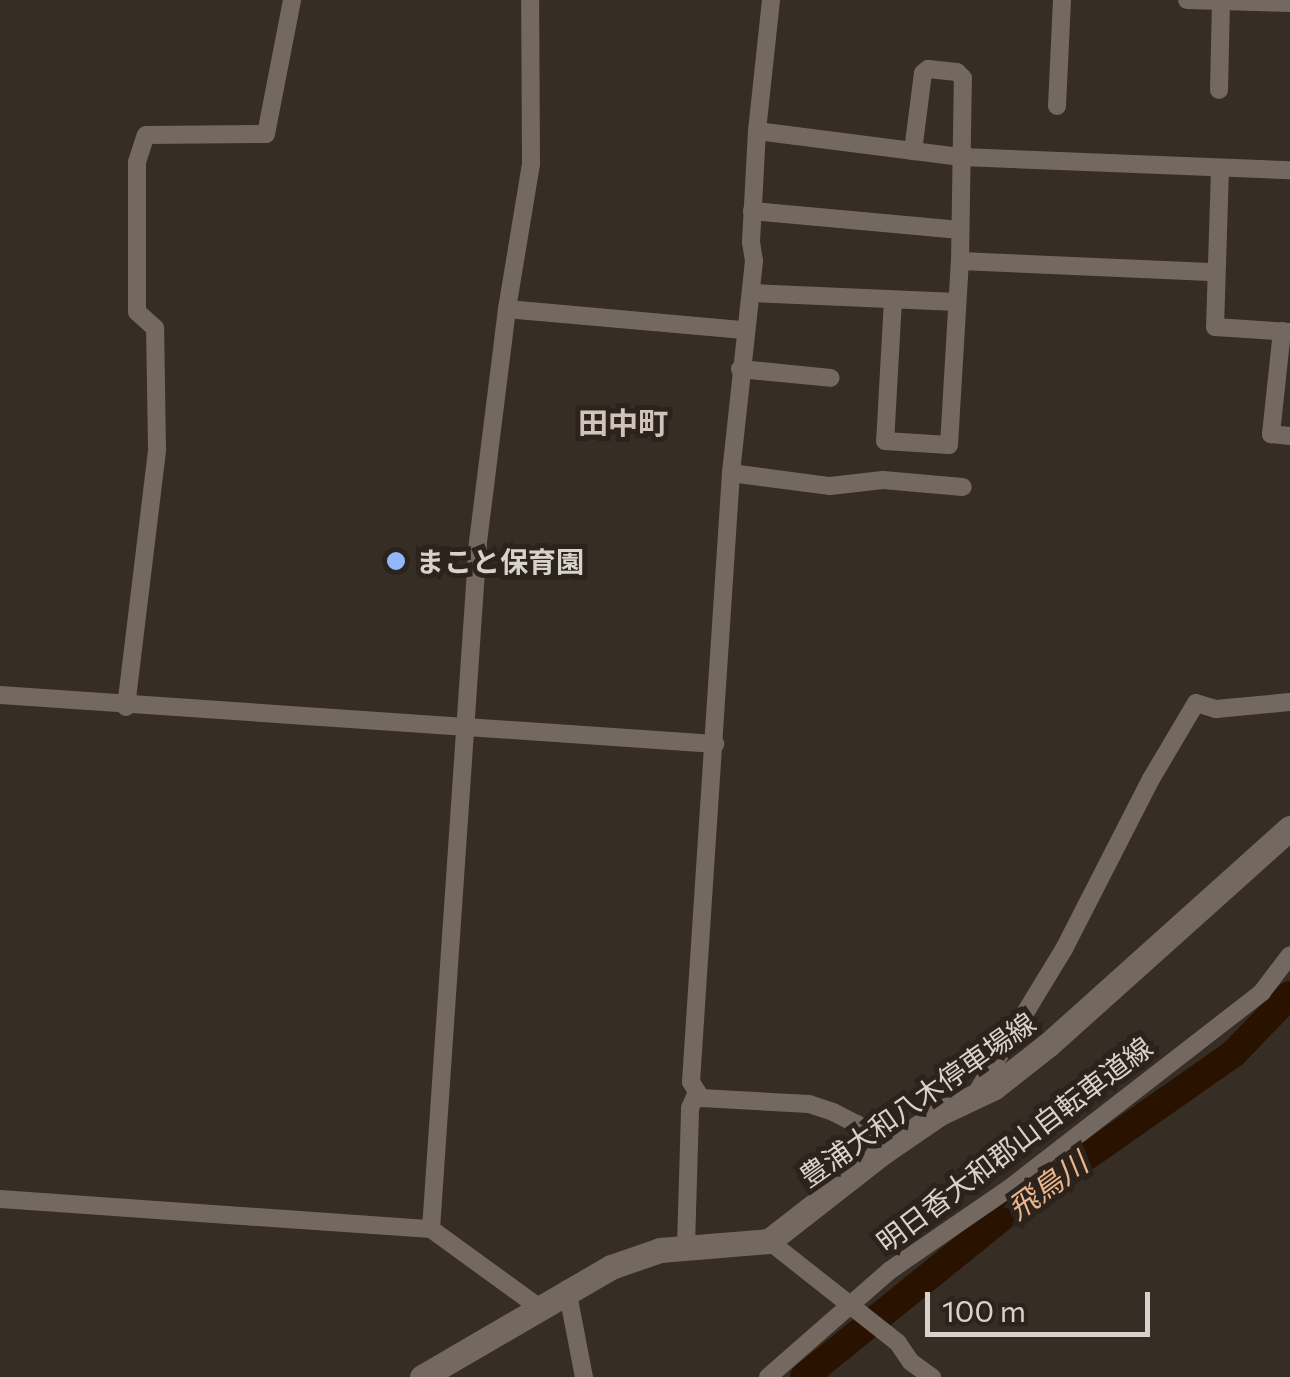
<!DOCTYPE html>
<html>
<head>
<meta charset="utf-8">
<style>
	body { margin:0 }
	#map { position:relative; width:1290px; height:1377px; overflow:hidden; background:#362d25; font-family:Commissioner,"Noto Sans JP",sans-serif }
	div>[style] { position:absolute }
	.river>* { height:28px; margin:-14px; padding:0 14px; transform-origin:14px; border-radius:14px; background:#2a1200 }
	.street>* { height:18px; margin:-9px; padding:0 9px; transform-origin:9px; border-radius:9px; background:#746961 }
	.secondary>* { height:25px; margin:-12.5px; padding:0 12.5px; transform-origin:12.5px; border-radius:12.5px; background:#746961 }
	.dots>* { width:28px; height:28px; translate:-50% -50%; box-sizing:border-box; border:5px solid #2c231c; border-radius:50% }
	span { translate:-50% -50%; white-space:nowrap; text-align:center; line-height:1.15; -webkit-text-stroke:10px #2c231c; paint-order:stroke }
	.poi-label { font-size:28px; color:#d8d2cd; font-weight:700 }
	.left { translate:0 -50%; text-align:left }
	.street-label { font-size:28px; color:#d8d2cd }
	.neighbourhood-label { font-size:30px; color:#d0c3ba; font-weight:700 }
	.water-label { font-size:30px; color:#ebb68d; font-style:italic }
	.scale { position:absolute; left:925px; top:1292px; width:225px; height:45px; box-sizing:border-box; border:5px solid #d8d2cd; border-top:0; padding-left:12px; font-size:30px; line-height:35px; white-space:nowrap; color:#d8d2cd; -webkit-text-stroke:8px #2c231c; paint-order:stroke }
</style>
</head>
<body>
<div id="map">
	<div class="river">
		<i style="left:804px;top:1377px;width:277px;rotate:-38.9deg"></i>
		<i style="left:1020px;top:1203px;width:260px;rotate:-35deg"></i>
		<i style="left:1233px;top:1054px;width:82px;rotate:-46deg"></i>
	</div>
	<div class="street">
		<i style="left:771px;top:0;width:132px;rotate:96.1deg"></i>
		<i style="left:757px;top:131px;width:111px;rotate:93.1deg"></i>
		<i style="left:751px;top:242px;width:19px;rotate:81deg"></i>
		<i style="left:754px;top:261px;width:213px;rotate:96.2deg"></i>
		<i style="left:731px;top:473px;width:610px;rotate:93.76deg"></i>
		<i style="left:691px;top:1082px;width:19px;rotate:58deg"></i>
		<i style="left:701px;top:1098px;width:108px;rotate:3.2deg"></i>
		<i style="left:809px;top:1104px;width:25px;rotate:18deg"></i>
		<i style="left:833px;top:1112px;width:27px;rotate:27deg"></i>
		<i style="left:857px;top:1124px;width:38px;rotate:47deg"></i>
		<i style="left:1187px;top:0;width:103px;rotate:1.7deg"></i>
		<i style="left:1219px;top:90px;width:88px;rotate:-88.7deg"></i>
		<i style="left:1057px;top:106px;width:106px;rotate:-87.3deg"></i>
		<i style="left:757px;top:131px;width:206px;rotate:7.3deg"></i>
		<i style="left:961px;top:157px;width:329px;rotate:2.3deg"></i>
		<i style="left:1220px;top:169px;width:158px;rotate:91.8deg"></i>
		<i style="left:1215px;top:327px;width:75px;rotate:3.8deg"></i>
		<i style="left:752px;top:211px;width:209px;rotate:5.2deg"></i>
		<i style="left:960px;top:261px;width:256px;rotate:2.5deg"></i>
		<i style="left:751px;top:293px;width:206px;rotate:2.5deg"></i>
		<i style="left:893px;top:300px;width:141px;rotate:93.2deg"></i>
		<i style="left:885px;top:441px;width:64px;rotate:3.6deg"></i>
		<i style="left:949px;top:445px;width:184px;rotate:-86.6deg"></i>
		<i style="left:960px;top:261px;width:183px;rotate:-89.1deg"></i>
		<i style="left:963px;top:78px;width:8px;rotate:-135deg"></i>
		<i style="left:957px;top:72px;width:29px;rotate:-174deg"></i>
		<i style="left:928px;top:69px;width:6px;rotate:141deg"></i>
		<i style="left:923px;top:73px;width:79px;rotate:97.3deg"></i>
		<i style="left:507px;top:309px;width:238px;rotate:5.1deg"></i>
		<i style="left:1282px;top:331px;width:104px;rotate:96.1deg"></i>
		<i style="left:1271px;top:434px;width:19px;rotate:6deg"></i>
		<i style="left:740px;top:369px;width:91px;rotate:5.6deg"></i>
		<i style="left:731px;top:473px;width:100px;rotate:7.5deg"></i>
		<i style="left:830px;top:486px;width:53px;rotate:-6.5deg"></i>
		<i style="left:883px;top:480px;width:80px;rotate:5deg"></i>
		<i style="left:0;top:695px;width:717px;rotate:3.92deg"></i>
		<i style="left:126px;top:707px;width:260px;rotate:-83.1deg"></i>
		<i style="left:157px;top:449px;width:121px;rotate:-90.9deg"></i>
		<i style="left:155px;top:328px;width:24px;rotate:-138deg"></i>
		<i style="left:137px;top:312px;width:150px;rotate:-90deg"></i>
		<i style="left:137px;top:162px;width:28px;rotate:-72deg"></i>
		<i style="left:146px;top:135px;width:120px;rotate:-0.5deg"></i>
		<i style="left:266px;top:134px;width:136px;rotate:-79deg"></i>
		<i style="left:974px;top:1097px;width:173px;rotate:-58.7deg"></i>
		<i style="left:1064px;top:949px;width:191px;rotate:-62.9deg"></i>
		<i style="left:1151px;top:779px;width:88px;rotate:-59.4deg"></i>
		<i style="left:1196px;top:703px;width:21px;rotate:17deg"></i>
		<i style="left:1216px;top:709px;width:74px;rotate:-5.4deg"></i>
		<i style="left:0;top:1199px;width:432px;rotate:4deg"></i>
		<i style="left:431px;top:1229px;width:131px;rotate:36deg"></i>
		<i style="left:431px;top:1229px;width:689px;rotate:-86.09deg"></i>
		<i style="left:478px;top:542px;width:235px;rotate:-82.9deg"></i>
		<i style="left:507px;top:309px;width:147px;rotate:-80.6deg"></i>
		<i style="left:531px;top:164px;width:164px;rotate:-90.3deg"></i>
		<i style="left:769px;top:1241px;width:164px;rotate:38.3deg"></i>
		<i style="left:898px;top:1343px;width:23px;rotate:56deg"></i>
		<i style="left:911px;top:1362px;width:26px;rotate:36deg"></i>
		<i style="left:686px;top:1246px;width:138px;rotate:-88.3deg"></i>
		<i style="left:690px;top:1108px;width:17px;rotate:-66deg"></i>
		<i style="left:567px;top:1289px;width:90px;rotate:79.1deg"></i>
		<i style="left:768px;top:1377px;width:161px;rotate:-41.2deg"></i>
		<i style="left:889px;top:1271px;width:148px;rotate:-34.5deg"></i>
		<i style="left:1011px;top:1187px;width:318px;rotate:-37.8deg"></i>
		<i style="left:1262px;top:992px;width:46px;rotate:-52.9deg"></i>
	</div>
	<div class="secondary">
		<i style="left:422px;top:1377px;width:219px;rotate:-30.2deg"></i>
		<i style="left:611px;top:1267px;width:52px;rotate:-19.1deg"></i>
		<i style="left:660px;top:1250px;width:109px;rotate:-4.7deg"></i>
		<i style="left:769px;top:1241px;width:145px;rotate:-38deg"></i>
		<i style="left:883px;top:1152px;width:69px;rotate:-34.4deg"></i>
		<i style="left:940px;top:1113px;width:59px;rotate:-25.3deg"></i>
		<i style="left:993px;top:1088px;width:71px;rotate:-38.2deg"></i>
		<i style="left:1049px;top:1044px;width:324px;rotate:-41.9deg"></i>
	</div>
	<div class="dots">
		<i style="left:396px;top:561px;background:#91b8fd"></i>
	</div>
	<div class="poi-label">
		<span class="left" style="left:416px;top:561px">まこと保育園</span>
	</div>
	<div class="street-label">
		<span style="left:917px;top:1099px;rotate:-35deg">豊浦大和八木停車場線</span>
		<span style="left:1014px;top:1144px;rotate:-37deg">明日香大和郡山自転車道線</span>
	</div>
	<div class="neighbourhood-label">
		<span style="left:623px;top:422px">田中町</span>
	</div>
	<div class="water-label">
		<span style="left:1047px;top:1185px;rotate:-36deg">飛鳥川</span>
	</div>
	<div class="scale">100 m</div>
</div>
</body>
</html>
